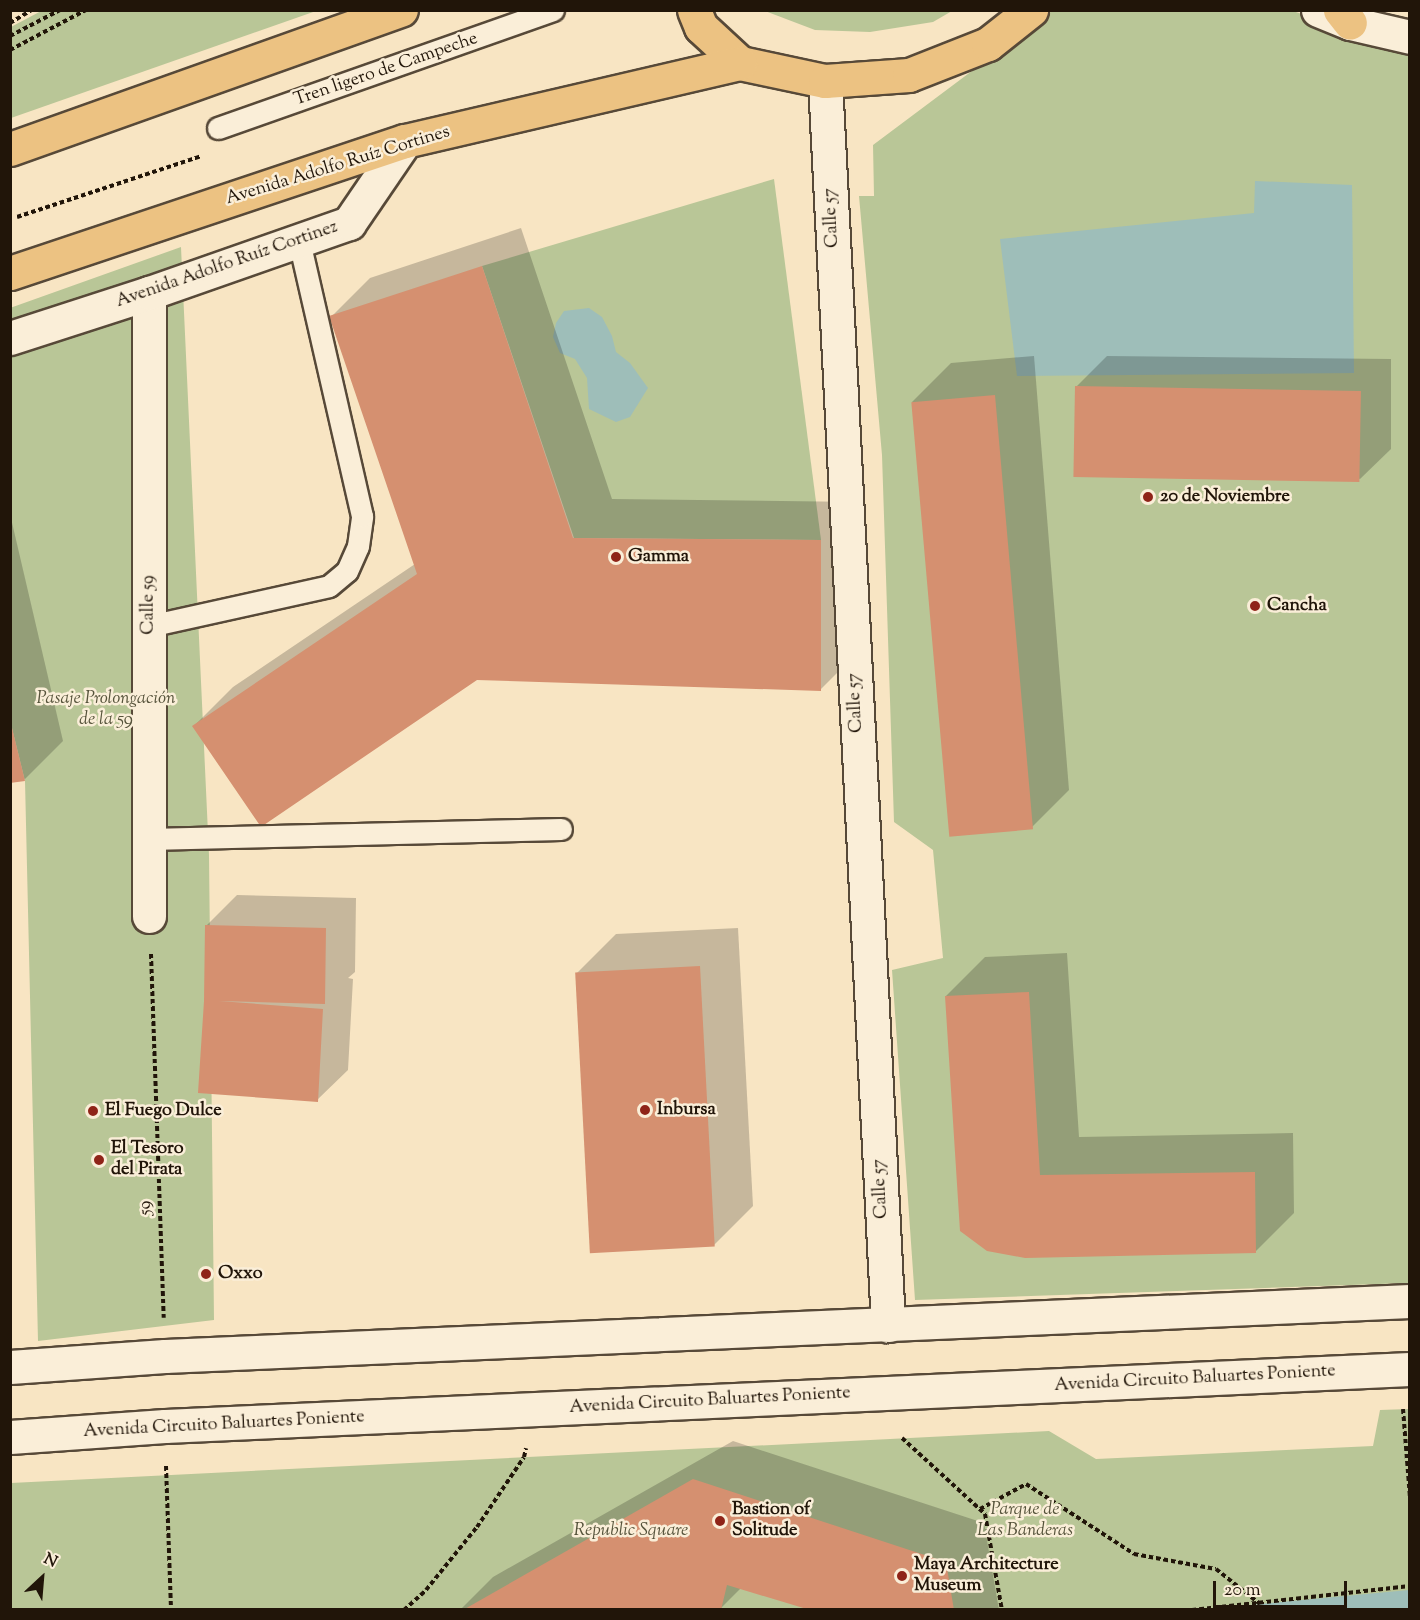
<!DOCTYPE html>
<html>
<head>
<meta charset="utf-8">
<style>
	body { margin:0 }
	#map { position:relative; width:1420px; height:1620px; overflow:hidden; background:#f8e5c3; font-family:"Sorts Mill Goudy",serif }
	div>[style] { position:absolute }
	.green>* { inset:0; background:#b9c697 }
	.water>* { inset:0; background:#9ebeb9 }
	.shadow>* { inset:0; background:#0003 }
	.building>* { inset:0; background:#d59070; transform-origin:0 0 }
	.path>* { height:4px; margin-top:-2px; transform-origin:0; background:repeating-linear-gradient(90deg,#211509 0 4.5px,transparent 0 7.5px) }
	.roads { filter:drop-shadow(2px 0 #574938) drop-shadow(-2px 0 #574938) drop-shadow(0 2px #574938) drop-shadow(0 -2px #574938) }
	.service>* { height:21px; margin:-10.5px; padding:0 10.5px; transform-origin:10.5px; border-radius:10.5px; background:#faeed8 }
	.minor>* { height:33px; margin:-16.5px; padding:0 16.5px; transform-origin:16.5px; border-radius:16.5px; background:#faeed8 }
	.secondary>* { height:33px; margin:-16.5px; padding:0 16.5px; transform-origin:16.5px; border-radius:16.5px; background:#faeed8 }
	.primary>* { height:33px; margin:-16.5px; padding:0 16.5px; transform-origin:16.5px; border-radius:16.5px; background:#ecc282 }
	.dots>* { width:16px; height:16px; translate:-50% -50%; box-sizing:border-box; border:3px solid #faeed8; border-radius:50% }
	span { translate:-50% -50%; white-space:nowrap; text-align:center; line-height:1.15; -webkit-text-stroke:5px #faeed8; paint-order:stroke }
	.street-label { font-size:18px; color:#211509 }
	.poi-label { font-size:18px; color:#211509; font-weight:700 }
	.left { translate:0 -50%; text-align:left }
	.park-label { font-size:18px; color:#56533b; font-style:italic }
	.frame { position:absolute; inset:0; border:12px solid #211509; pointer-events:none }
	.north { position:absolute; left:12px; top:1548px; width:60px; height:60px; -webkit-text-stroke:4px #faeed8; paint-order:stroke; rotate:26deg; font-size:16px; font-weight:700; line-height:24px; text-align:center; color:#211509 }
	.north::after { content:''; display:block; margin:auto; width:21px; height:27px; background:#211509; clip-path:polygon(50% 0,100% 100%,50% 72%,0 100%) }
	.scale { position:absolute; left:1213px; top:1581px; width:134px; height:27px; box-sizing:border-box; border:3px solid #211509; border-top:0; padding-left:8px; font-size:18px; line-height:21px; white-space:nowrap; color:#211509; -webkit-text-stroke:4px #faeed8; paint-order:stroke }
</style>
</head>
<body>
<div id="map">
	<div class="green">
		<i style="clip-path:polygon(43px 10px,316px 10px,316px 11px,11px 118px,11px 27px)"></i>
		<i style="clip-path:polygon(765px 11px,765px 10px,952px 11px,933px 22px,870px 32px,815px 30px)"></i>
		<i style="clip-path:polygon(1052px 11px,1293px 11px,1409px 51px,1409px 1283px,915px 1300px,892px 970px,943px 958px,933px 850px,894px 822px,882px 455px,859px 196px,874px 196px,873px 145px)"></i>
		<i style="clip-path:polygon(774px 179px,821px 540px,574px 538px,482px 266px)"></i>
		<i style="clip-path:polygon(181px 247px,209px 855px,214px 1320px,38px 1341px,25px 781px,10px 720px,10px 308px)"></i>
		<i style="clip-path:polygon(1409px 1409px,1409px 1609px,11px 1610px,11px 1483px,1049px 1431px,1096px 1459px,1373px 1446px,1380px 1410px)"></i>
	</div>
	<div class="water">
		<i style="clip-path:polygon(1255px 181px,1352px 185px,1354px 373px,1017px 376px,1000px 239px,1254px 213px)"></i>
		<i style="clip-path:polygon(589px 308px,602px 317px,612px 336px,616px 352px,630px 363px,648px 388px,630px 417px,616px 422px,589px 409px,587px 378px,575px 359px,560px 353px,553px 337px,556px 323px,564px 311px)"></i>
		<i style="clip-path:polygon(1409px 1590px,1409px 1609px,1213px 1609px,1260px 1604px)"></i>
	</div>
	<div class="shadow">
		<i style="clip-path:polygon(521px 228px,612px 499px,860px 502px,859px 651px,820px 690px,476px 679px,194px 726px,233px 687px,415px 564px,331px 317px,370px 278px)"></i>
		<i style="clip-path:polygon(1034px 356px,1069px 790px,1030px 829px,912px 402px,951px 363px)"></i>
		<i style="clip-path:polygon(1107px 356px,1391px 359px,1391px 449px,1360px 479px,1077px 386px)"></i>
		<i style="clip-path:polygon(10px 514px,63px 741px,24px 780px,10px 781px)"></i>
		<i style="clip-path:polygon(237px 895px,356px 898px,355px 972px,348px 978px,353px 979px,348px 1070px,317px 1100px,206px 1001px,207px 925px)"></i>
		<i style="clip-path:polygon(738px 928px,753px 1206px,714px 1245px,577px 973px,616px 934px)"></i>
		<i style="clip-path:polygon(1067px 953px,1079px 1137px,1293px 1133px,1294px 1213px,1255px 1252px,1025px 1256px,946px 996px,985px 957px)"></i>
		<i style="clip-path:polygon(733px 1441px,984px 1523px,999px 1610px,815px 1610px,741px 1588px,719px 1610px,460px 1610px,493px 1577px)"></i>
	</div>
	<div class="building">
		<i style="clip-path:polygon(482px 266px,573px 538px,821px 540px,821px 691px,477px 680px,261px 827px,192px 726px,417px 574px,329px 316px)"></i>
		<i style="left:1075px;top:386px;width:286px;height:91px;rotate:1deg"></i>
		<i style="left:995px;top:395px;width:436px;height:84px;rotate:85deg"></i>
		<i style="clip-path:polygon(11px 724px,25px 781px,10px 783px)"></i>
		<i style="clip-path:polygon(205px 925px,326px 928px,325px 1004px,219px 1001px,323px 1009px,318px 1102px,198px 1093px,204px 1001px)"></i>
		<i style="left:700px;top:966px;width:281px;height:125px;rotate:87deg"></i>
		<i style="clip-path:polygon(1029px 992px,1040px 1175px,1255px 1172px,1256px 1253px,1025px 1258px,987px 1251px,960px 1231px,945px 996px)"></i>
		<i style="clip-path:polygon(693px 1479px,946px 1562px,954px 1610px,810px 1610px,727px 1585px,721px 1610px,463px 1610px)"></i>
	</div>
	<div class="path">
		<i style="left:10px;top:23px;width:26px;rotate:-31deg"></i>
		<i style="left:10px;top:36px;width:56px;rotate:-27.5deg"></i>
		<i style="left:10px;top:50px;width:86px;rotate:-27.8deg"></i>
		<i style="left:10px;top:99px;width:2px;rotate:90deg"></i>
		<i style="left:17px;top:217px;width:194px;rotate:-18.3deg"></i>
		<i style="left:151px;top:954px;width:364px;rotate:88deg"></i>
		<i style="left:1403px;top:1409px;width:89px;rotate:85.5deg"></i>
		<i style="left:902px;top:1438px;width:113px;rotate:42.5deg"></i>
		<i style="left:985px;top:1514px;width:97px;rotate:80deg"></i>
		<i style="left:166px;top:1466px;width:144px;rotate:88deg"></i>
		<i style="left:980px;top:1509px;width:52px;rotate:-28.5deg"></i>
		<i style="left:1026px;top:1484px;width:129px;rotate:32.9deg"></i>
		<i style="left:1134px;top:1554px;width:83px;rotate:10.4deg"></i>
		<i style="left:1216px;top:1569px;width:56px;rotate:38.5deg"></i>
		<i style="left:404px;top:1610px;width:30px;rotate:-42deg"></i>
		<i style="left:426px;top:1590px;width:81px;rotate:-51deg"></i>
		<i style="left:477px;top:1527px;width:84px;rotate:-56.1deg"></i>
		<i style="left:524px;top:1457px;width:9px;rotate:-77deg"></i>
		<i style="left:1192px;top:1610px;width:219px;rotate:-6.3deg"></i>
	</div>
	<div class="roads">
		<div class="service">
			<i style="left:218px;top:128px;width:355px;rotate:-19.4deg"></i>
			<i style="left:149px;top:626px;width:184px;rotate:-12.5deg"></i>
			<i style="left:329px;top:586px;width:23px;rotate:-40deg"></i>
			<i style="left:347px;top:571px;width:27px;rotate:-66deg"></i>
			<i style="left:358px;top:546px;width:30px;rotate:-82deg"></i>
			<i style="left:362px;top:516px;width:282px;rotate:-102.9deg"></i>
			<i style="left:149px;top:839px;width:412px;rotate:-1.4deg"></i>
		</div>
		<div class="minor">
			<i style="left:825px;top:81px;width:1246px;rotate:87.1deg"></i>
			<i style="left:149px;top:293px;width:623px;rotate:90deg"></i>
			<i style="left:10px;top:338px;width:146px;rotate:-17.9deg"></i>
			<i style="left:149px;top:293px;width:212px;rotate:-19.3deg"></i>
			<i style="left:349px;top:223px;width:99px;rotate:-55.7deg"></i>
		</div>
		<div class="secondary">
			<i style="left:1318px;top:10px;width:35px;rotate:22deg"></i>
			<i style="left:1350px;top:23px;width:62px;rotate:13.1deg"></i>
			<i style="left:10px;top:1367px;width:155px;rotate:-4.1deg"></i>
			<i style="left:165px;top:1356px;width:1246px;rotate:-2.53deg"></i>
			<i style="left:10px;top:1437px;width:155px;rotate:-4.1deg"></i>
			<i style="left:165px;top:1426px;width:1246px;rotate:-2.62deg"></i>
		</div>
		<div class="primary">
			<i style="left:694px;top:10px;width:18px;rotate:68deg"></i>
			<i style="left:701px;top:27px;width:53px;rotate:42.7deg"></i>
			<i style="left:740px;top:63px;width:87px;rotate:12deg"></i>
			<i style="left:825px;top:81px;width:84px;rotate:-4.1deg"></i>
			<i style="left:909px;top:75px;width:85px;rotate:-21.4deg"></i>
			<i style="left:988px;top:44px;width:55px;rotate:-38.3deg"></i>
			<i style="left:1340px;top:10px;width:16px;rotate:52deg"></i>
			<i style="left:10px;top:149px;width:415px;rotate:-19.6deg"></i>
			<i style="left:10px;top:273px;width:416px;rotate:-18.5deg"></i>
			<i style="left:405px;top:141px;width:344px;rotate:-13.1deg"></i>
		</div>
	</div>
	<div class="dots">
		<i style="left:1148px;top:497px;background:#8f2418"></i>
		<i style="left:616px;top:557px;background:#8f2418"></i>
		<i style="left:1255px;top:606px;background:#8f2418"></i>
		<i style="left:645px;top:1110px;background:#8f2418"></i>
		<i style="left:93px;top:1111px;background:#8f2418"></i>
		<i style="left:99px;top:1160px;background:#8f2418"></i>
		<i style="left:206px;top:1274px;background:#8f2418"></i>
		<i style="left:720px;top:1521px;background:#8f2418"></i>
		<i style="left:902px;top:1576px;background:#8f2418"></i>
	</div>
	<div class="street-label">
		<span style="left:386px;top:70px;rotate:-19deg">Tren ligero de Campeche</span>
		<span style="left:338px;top:166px;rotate:-17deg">Avenida Adolfo Ruíz Cortines</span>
		<span style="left:832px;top:218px;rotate:-93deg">Calle 57</span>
		<span style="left:227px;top:265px;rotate:-19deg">Avenida Adolfo Ruíz Cortinez</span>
		<span style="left:149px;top:605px;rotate:-90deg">Calle 59</span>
		<span style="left:856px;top:703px;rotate:-93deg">Calle 57</span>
		<span style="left:881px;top:1189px;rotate:-93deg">Calle 57</span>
		<span style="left:146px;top:1208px;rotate:-92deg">59</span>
		<span style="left:1195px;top:1379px;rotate:-3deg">Avenida Circuito Baluartes Poniente</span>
		<span style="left:710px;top:1401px;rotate:-3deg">Avenida Circuito Baluartes Poniente</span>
		<span style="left:224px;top:1425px;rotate:-3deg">Avenida Circuito Baluartes Poniente</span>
	</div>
	<div class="poi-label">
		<span class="left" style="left:1160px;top:497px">20 de Noviembre</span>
		<span class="left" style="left:628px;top:557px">Gamma</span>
		<span class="left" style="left:1267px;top:606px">Cancha</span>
		<span class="left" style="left:657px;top:1110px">Inbursa</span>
		<span class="left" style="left:105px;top:1111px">El Fuego Dulce</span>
		<span class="left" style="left:111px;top:1160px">El Tesoro<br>del Pirata</span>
		<span class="left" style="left:218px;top:1274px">Oxxo</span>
		<span class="left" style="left:732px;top:1521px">Bastion of<br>Solitude</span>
		<span class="left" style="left:914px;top:1576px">Maya Architecture<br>Museum</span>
	</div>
	<div class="park-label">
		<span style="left:106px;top:710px">Pasaje Prolongación<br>de la 59</span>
		<span style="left:1025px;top:1521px">Parque de<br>Las Banderas</span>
		<span style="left:631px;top:1531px">Republic Square</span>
	</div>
	<div class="frame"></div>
	<div class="north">N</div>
	<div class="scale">20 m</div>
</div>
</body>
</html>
